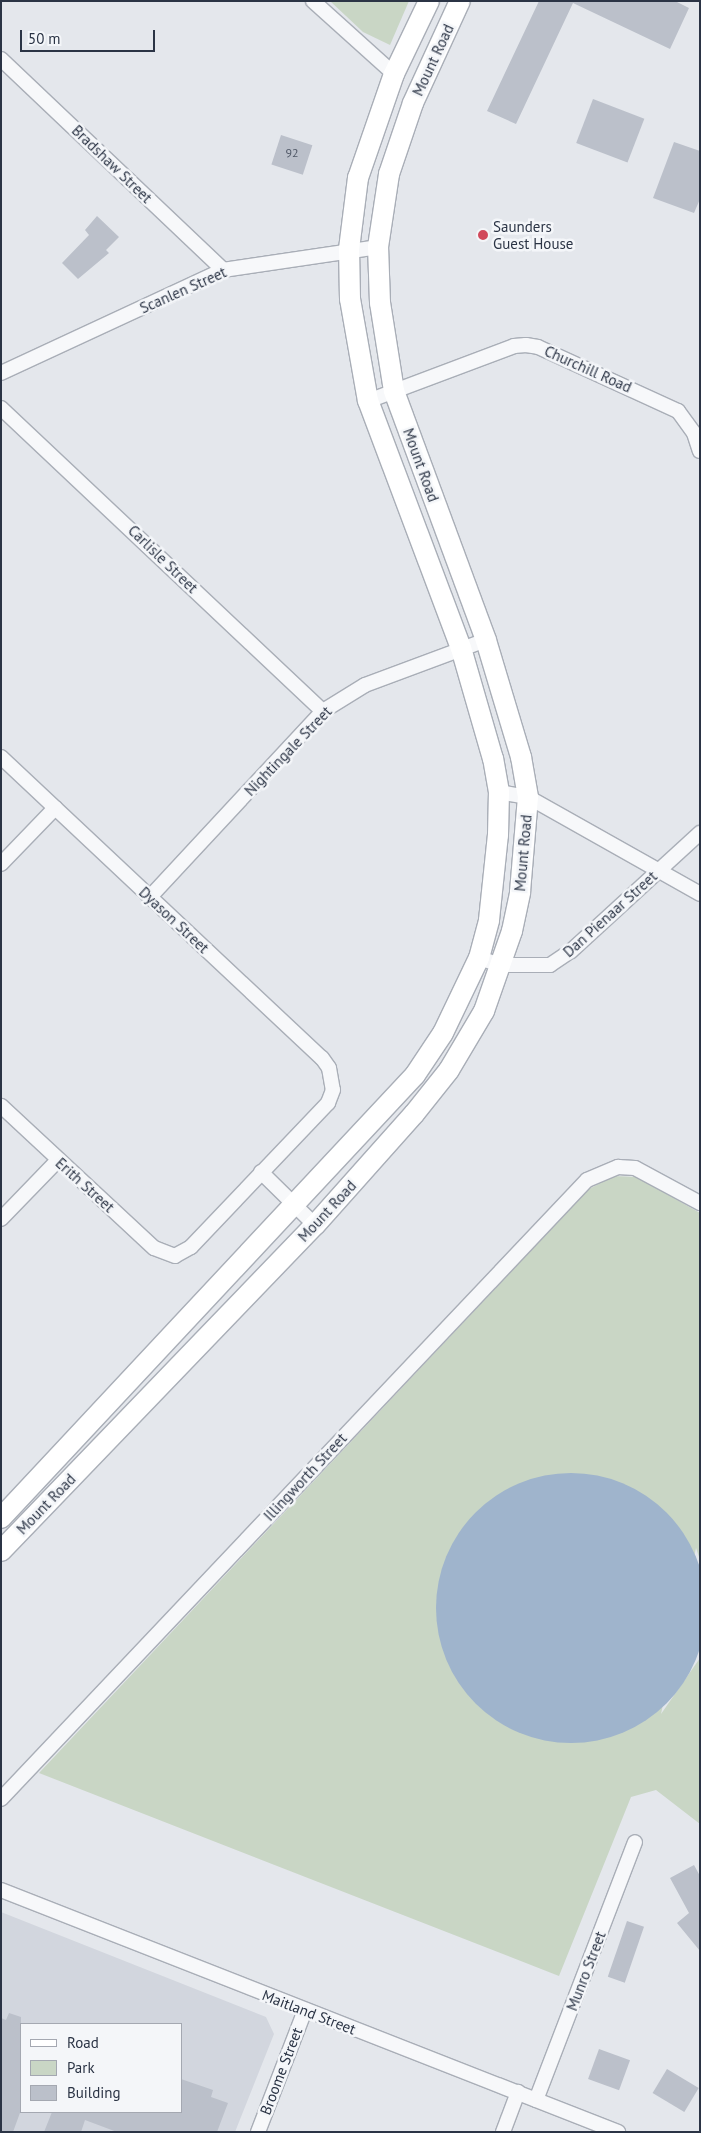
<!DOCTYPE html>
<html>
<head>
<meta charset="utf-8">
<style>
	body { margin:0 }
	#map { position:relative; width:701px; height:2133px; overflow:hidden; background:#e4e7ec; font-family:"PT Sans",sans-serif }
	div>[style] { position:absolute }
	.built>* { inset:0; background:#d2d6de }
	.green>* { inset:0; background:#c9d6c5 }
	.water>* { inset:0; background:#9fb4cc }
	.round { border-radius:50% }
	.building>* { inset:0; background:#bbc0ca; transform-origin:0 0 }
	.roads { filter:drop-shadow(1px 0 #a9aeb7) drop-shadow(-1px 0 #a9aeb7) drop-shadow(0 1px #a9aeb7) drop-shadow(0 -1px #a9aeb7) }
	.street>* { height:14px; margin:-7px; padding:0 7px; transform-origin:7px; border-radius:7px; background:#f7f8fa }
	.secondary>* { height:20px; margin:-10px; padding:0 10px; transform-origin:10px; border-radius:10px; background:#fff }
	.dots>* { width:14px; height:14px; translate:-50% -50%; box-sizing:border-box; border:2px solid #f4f6f9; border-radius:50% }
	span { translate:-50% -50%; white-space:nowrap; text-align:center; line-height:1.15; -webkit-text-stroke:5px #f4f6f9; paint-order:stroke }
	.number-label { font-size:12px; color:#4f5766 }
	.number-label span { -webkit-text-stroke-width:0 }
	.street-label { font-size:15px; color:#2b3445 }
	.poi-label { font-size:15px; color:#2b3445 }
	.left { translate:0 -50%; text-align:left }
	.frame { position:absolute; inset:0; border:2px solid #2b3445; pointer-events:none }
	.legend { position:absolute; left:20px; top:2023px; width:162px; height:90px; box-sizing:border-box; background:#f4f6f9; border:1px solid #a4a8b1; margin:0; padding:6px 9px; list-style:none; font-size:15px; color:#2b3445 }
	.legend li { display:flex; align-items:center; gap:10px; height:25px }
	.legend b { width:25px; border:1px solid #a4a8b1 }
	.scale { position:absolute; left:20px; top:30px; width:135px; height:22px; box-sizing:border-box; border:2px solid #2b3445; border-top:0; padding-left:6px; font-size:15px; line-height:18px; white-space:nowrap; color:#2b3445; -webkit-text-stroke:4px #f4f6f9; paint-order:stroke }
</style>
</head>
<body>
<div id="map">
	<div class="built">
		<i style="clip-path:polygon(evenodd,1px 1912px,266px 2017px,274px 2034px,235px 2132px,1px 2132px,1px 1912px,21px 2024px,181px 2024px,181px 2112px,21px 2112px,21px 2024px)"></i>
	</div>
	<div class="green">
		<i style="clip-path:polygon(330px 1px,409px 1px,390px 45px,363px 32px)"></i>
		<i style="clip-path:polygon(614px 1176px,637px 1177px,700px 1213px,700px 1560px,696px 1548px,661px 1714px,700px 1658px,700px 1824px,656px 1790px,631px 1797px,559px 1976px,39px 1773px,589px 1189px)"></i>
	</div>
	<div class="water">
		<i class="round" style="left:436px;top:1473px;width:270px;height:270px"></i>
	</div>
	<div class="building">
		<i style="clip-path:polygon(539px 1px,675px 1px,689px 8px,670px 49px,573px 3px,516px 124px,487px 111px)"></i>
		<i style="left:593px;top:99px;width:55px;height:47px;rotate:21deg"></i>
		<i style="left:281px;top:135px;width:33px;height:31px;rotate:18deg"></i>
		<i style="clip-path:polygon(674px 142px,700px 151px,700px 199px,694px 213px,653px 198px)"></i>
		<i style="clip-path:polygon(97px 216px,119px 237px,106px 250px,109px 253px,78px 279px,62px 263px,89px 235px,85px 230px)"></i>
		<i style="clip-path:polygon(694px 1865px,700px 1876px,700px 1951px,677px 1923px,689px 1913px,670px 1878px)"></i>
		<i style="left:627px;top:1921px;width:18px;height:59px;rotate:19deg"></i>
		<i style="clip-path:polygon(9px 2013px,21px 2017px,21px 2110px,13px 2132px,1px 2132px,1px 2018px,6px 2020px)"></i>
		<i style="left:599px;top:2049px;width:33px;height:32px;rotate:20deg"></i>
		<i style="left:667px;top:2069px;width:37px;height:28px;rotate:31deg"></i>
		<i style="clip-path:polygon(181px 2079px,213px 2090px,211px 2097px,228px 2103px,217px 2132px,117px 2132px,85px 2120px,81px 2132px,44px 2132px,52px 2112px,181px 2112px)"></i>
	</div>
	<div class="roads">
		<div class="street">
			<i style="left:313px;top:1px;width:109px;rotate:42deg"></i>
			<i style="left:1px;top:59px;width:306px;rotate:43.5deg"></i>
			<i style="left:1px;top:373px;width:245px;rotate:-24.9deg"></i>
			<i style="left:223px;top:270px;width:157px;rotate:-8.4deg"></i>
			<i style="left:368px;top:401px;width:156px;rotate:-20.6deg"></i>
			<i style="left:514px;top:346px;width:12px;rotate:-5deg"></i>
			<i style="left:526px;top:345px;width:12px;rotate:9deg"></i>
			<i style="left:538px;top:347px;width:154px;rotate:24.6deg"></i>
			<i style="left:678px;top:411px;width:27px;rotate:54deg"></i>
			<i style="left:694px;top:433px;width:19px;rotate:72deg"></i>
			<i style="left:1px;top:408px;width:442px;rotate:43.3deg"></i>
			<i style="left:1px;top:757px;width:440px;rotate:43.2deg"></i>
			<i style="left:322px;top:1058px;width:12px;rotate:55deg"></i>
			<i style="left:329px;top:1068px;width:22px;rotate:80deg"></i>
			<i style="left:333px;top:1090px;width:14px;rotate:111deg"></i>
			<i style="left:328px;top:1103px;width:199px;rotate:133.6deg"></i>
			<i style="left:191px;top:1247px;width:18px;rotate:151deg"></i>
			<i style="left:175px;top:1256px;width:22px;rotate:-159deg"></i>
			<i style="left:154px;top:1248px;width:209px;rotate:-137.1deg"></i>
			<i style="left:499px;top:792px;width:29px;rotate:10deg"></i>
			<i style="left:528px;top:797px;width:197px;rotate:29.4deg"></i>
			<i style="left:1px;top:864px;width:78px;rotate:-46deg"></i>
			<i style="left:150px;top:897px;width:254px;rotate:-47.1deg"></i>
			<i style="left:323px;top:711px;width:49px;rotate:-31.8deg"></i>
			<i style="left:365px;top:685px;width:129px;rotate:-20.4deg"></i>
			<i style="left:479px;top:958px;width:23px;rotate:18deg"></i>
			<i style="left:501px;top:965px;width:49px"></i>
			<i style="left:550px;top:965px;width:25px;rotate:-34deg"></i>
			<i style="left:571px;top:951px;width:175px;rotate:-42.5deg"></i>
			<i style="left:261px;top:1172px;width:76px;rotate:44.5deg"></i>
			<i style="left:1px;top:1219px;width:82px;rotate:-46deg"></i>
			<i style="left:1px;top:1799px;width:852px;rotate:-46.57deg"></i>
			<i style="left:587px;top:1180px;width:34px;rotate:-23deg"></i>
			<i style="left:618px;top:1167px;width:17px;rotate:3deg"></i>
			<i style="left:635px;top:1168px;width:74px;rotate:28.3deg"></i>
			<i style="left:1px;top:1890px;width:663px;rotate:21.42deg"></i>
			<i style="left:536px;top:2100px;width:276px;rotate:-69deg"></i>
			<i style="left:258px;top:2132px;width:131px;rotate:-68.9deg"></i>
			<i style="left:503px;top:2132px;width:43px;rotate:-69.4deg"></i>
		</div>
		<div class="secondary">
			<i style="left:1px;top:1518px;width:606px;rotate:-46.94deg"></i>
			<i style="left:415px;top:1075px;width:50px;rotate:-56.3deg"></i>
			<i style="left:443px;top:1033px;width:83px;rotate:-64.4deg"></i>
			<i style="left:479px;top:958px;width:39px;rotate:-75deg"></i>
			<i style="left:489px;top:920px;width:85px;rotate:-84deg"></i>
			<i style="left:498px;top:835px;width:43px;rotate:-88.7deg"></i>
			<i style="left:499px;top:792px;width:34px;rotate:-100deg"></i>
			<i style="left:493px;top:759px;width:116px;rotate:-106.1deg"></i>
			<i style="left:461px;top:648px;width:264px;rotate:-110.6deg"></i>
			<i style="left:368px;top:401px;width:104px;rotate:-100deg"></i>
			<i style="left:350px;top:299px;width:50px;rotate:-91.1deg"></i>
			<i style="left:349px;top:249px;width:72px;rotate:-82.8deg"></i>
			<i style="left:358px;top:178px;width:110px;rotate:-70.9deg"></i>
			<i style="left:394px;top:74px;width:81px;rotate:-64.4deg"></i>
			<i style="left:1px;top:1551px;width:453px;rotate:-46.1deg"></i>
			<i style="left:315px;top:1225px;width:149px;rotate:-48.3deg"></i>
			<i style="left:414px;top:1114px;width:56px;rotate:-51.5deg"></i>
			<i style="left:449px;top:1070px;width:69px;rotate:-59.3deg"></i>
			<i style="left:484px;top:1011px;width:85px;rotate:-70.7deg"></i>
			<i style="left:512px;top:931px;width:40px;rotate:-78deg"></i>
			<i style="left:520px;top:892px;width:95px;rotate:-85.2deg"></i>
			<i style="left:528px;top:797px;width:41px;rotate:-99.9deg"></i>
			<i style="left:521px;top:757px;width:122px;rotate:-106.7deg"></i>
			<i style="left:486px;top:640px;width:265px;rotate:-110.3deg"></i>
			<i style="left:394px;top:391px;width:89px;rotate:-99deg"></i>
			<i style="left:380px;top:303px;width:56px;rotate:-92deg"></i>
			<i style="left:378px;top:247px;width:74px;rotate:-81.4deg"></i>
			<i style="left:389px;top:174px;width:75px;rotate:-71.3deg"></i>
			<i style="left:413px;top:103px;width:112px;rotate:-65.3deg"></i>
		</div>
	</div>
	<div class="dots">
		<i style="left:483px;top:235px;background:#d1495b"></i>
	</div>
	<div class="number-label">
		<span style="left:292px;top:153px">92</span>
	</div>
	<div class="street-label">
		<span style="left:433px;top:60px;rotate:-65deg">Mount Road</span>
		<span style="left:112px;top:164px;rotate:44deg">Bradshaw Street</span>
		<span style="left:183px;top:290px;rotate:-24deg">Scanlen Street</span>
		<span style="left:588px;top:369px;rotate:24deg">Churchill Road</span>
		<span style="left:421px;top:465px;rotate:70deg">Mount Road</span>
		<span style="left:163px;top:559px;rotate:44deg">Carlisle Street</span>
		<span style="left:288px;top:751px;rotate:-46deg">Nightingale Street</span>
		<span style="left:523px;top:853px;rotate:-85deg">Mount Road</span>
		<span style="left:610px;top:914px;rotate:-42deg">Dan Pienaar Street</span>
		<span style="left:174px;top:920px;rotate:43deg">Dyason Street</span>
		<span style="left:85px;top:1185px;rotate:42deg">Erith Street</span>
		<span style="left:327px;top:1211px;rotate:-47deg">Mount Road</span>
		<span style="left:305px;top:1477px;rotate:-47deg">Illingworth Street</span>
		<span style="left:46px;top:1504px;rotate:-46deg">Mount Road</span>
		<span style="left:586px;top:1971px;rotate:-69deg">Munro Street</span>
		<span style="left:309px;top:2012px;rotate:21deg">Maitland Street</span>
		<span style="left:281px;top:2071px;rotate:-69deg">Broome Street</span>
	</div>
	<div class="poi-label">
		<span class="left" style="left:493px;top:235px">Saunders<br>Guest House</span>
	</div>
	<div class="frame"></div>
	<ul class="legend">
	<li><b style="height:6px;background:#fff"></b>Road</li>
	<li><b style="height:14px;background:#c9d6c5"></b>Park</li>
	<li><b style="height:14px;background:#bbc0ca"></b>Building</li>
	</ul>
	<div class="scale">50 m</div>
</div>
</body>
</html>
